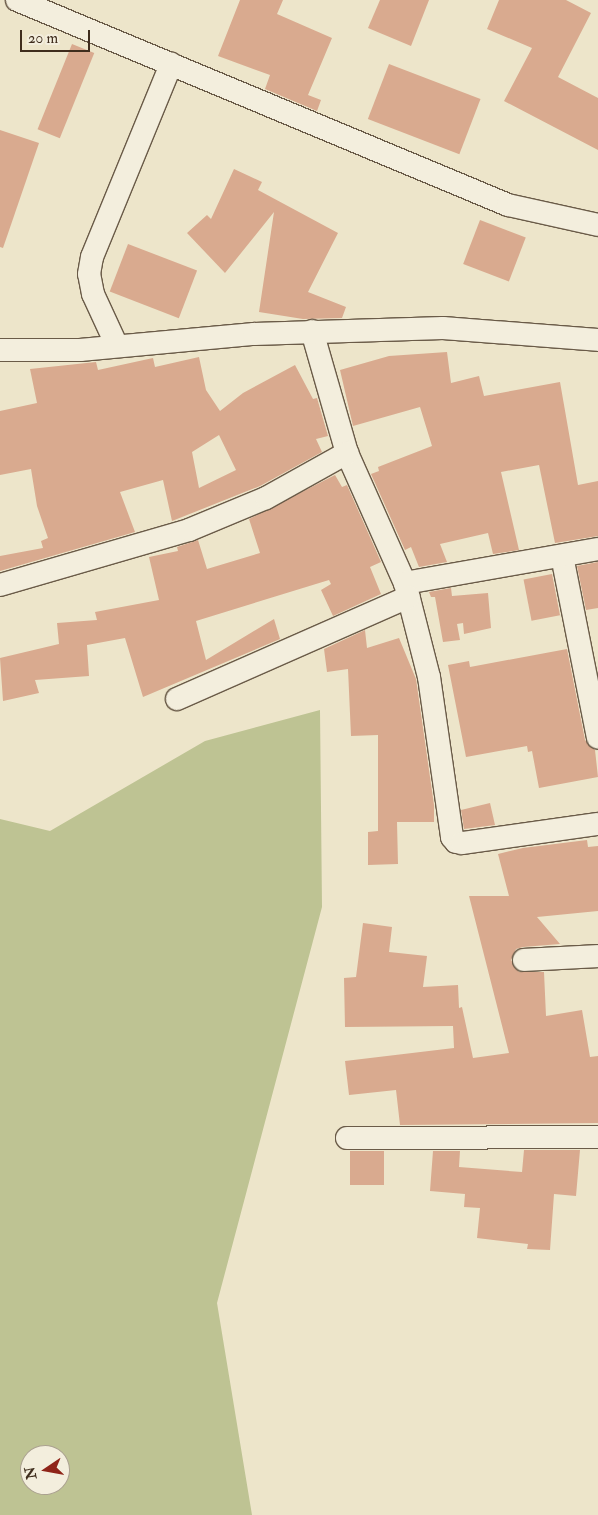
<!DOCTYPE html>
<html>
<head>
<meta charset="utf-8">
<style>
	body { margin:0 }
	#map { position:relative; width:598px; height:1515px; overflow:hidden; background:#ede5ca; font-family:"IM FELL Double Pica",serif }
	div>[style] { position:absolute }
	.green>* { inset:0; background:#bec393 }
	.building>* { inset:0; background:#d9aa8f; transform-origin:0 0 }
	.roads { filter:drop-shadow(1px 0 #6a5b48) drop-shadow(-1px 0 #6a5b48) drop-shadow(0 1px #6a5b48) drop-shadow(0 -1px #6a5b48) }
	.street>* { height:22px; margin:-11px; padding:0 11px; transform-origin:11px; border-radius:11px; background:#f3eedd }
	span { translate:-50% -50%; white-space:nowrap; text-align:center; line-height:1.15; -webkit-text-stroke:5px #f3eedd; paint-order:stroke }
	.north { position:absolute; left:20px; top:1445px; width:50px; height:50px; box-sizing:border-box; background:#f3eedd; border:1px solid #aba190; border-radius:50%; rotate:258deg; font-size:14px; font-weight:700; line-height:20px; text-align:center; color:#3f2d1d }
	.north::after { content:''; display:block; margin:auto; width:18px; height:22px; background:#8f2418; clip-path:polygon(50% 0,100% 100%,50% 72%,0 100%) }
	.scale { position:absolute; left:20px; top:30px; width:70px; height:22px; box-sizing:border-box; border:2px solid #3f2d1d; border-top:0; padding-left:6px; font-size:15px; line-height:18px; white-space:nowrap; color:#3f2d1d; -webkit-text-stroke:4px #f3eedd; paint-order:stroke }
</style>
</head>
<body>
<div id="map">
	<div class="green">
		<i style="clip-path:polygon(evenodd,320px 710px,322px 907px,217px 1303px,252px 1515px,0 1515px,0 819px,50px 831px,205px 741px,320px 710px,30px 1455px,60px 1455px,60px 1485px,30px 1485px,30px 1455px)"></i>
	</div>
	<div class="building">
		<i style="clip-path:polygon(240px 0,283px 0,277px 14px,332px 38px,308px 95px,321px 100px,317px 111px,265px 89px,270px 75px,218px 56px)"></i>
		<i style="clip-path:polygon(380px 0,429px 0,411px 46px,368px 28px)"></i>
		<i style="clip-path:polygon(499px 0,566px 0,591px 13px,558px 77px,598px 98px,598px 150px,504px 101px,532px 48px,487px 29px)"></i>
		<i style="left:72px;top:44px;width:24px;height:92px;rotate:22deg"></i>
		<i style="left:389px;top:64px;width:98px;height:59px;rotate:21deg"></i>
		<i style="clip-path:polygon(0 130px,39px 143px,3px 248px,0 247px)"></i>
		<i style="clip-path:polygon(234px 169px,262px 182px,258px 190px,338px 233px,308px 292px,346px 307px,342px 318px,303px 319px,259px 312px,274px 212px,225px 273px,187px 233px,207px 215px,211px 219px)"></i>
		<i style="left:480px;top:220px;width:49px;height:47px;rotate:21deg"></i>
		<i style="left:128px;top:244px;width:74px;height:51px;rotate:21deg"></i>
		<i style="clip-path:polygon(447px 352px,451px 383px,479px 376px,484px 396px,560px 382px,578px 485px,598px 481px,598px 536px,555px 543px,539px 465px,501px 472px,519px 550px,493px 554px,488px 533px,440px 544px,447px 562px,419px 567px,411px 547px,405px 550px,371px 474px,379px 471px,378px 467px,432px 446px,420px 407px,353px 426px,340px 370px,389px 356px)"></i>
		<i style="clip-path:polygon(evenodd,199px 357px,206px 390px,220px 411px,243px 393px,295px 365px,313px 399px,317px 398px,328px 436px,316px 439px,322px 452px,260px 486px,172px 521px,163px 480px,120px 492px,135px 532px,0 571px,0 556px,43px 548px,41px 541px,48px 538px,37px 506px,31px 469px,0 475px,0 411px,37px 403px,30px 369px,96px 362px,98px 370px,153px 358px,155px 367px,199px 357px,219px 435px,236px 470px,199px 488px,192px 452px,219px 435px)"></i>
		<i style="clip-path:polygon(335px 475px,342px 487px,347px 485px,381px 562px,370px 567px,381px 594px,333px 616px,321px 590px,331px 584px,329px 580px,196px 621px,206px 660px,274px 619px,280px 639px,143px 697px,125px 638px,87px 645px,89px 676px,35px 680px,39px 693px,3px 701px,0 658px,59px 644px,57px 623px,97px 620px,95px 612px,159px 600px,149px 557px,178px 551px,177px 547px,198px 540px,207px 569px,260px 553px,249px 519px)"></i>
		<i style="clip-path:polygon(598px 562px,598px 608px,586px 610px,577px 566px)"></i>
		<i style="left:552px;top:574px;width:42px;height:29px;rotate:79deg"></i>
		<i style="clip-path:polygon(451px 588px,452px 596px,488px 593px,491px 628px,464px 634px,463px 623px,457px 624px,460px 640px,443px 642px,435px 597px,431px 597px,429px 592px)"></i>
		<i style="clip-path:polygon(365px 630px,367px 648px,399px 638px,416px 679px,434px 805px,434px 822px,397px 822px,398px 864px,368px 865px,368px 832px,378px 831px,378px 735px,351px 736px,348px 669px,327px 672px,324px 649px)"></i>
		<i style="clip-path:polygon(567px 649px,585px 740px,595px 750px,598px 777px,539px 788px,532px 751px,528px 752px,527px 746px,466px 757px,448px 665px,469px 661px,470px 667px)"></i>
		<i style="clip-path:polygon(490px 803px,495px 825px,464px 829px,461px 810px)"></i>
		<i style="clip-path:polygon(587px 840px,588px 847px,598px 846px,598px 911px,537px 917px,560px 944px,523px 947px,516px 949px,511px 960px,519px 972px,544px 972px,546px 1016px,582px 1010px,590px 1057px,598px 1056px,598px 1123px,400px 1125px,396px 1090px,349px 1095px,345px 1061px,454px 1048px,453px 1026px,345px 1027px,344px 978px,356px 977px,363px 923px,392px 927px,389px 952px,427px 956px,423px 987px,458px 985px,459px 1008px,462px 1007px,473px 1058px,509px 1053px,469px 896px,509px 896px,498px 854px,523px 848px)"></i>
		<i style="clip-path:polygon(524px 1150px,580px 1150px,576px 1196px,554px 1194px,550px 1250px,527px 1249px,528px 1244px,477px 1238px,480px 1208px,464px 1207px,465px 1194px,430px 1191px,433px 1151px,460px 1151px,459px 1167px,522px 1172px)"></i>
		<i style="left:350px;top:1151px;width:34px;height:34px"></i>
	</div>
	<div class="roads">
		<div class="street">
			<i style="left:17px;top:0;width:532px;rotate:22.66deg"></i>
			<i style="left:508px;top:205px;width:92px;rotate:12.5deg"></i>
			<i style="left:312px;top:331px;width:127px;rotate:74deg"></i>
			<i style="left:347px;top:453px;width:142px;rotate:66deg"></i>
			<i style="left:405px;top:583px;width:97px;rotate:75.7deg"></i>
			<i style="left:429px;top:677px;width:162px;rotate:81.8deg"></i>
			<i style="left:452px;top:837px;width:6px;rotate:51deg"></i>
			<i style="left:456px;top:842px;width:6px;rotate:9deg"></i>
			<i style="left:462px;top:843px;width:137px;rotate:-8deg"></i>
			<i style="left:117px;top:346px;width:57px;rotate:-114.8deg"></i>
			<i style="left:93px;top:294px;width:20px;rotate:-101deg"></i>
			<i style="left:89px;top:274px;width:17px;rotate:-80deg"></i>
			<i style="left:92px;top:257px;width:209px;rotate:-67.7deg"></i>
			<i style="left:0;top:350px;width:80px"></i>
			<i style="left:80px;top:350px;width:175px;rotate:-5.3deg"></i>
			<i style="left:254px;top:334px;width:189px;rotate:-1.8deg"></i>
			<i style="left:443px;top:328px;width:155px;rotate:4.4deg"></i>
			<i style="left:562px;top:556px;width:185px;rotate:78.8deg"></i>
			<i style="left:405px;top:583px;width:196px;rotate:-10deg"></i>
			<i style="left:0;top:585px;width:197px;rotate:-16.2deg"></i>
			<i style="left:189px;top:530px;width:83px;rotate:-22.6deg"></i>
			<i style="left:266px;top:498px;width:93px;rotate:-29.1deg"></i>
			<i style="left:177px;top:699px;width:253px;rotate:-23.8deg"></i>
			<i style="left:524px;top:960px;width:74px;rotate:-3.1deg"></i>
			<i style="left:347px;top:1138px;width:251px;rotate:-0.2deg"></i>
		</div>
	</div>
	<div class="north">N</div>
	<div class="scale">20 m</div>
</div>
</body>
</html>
